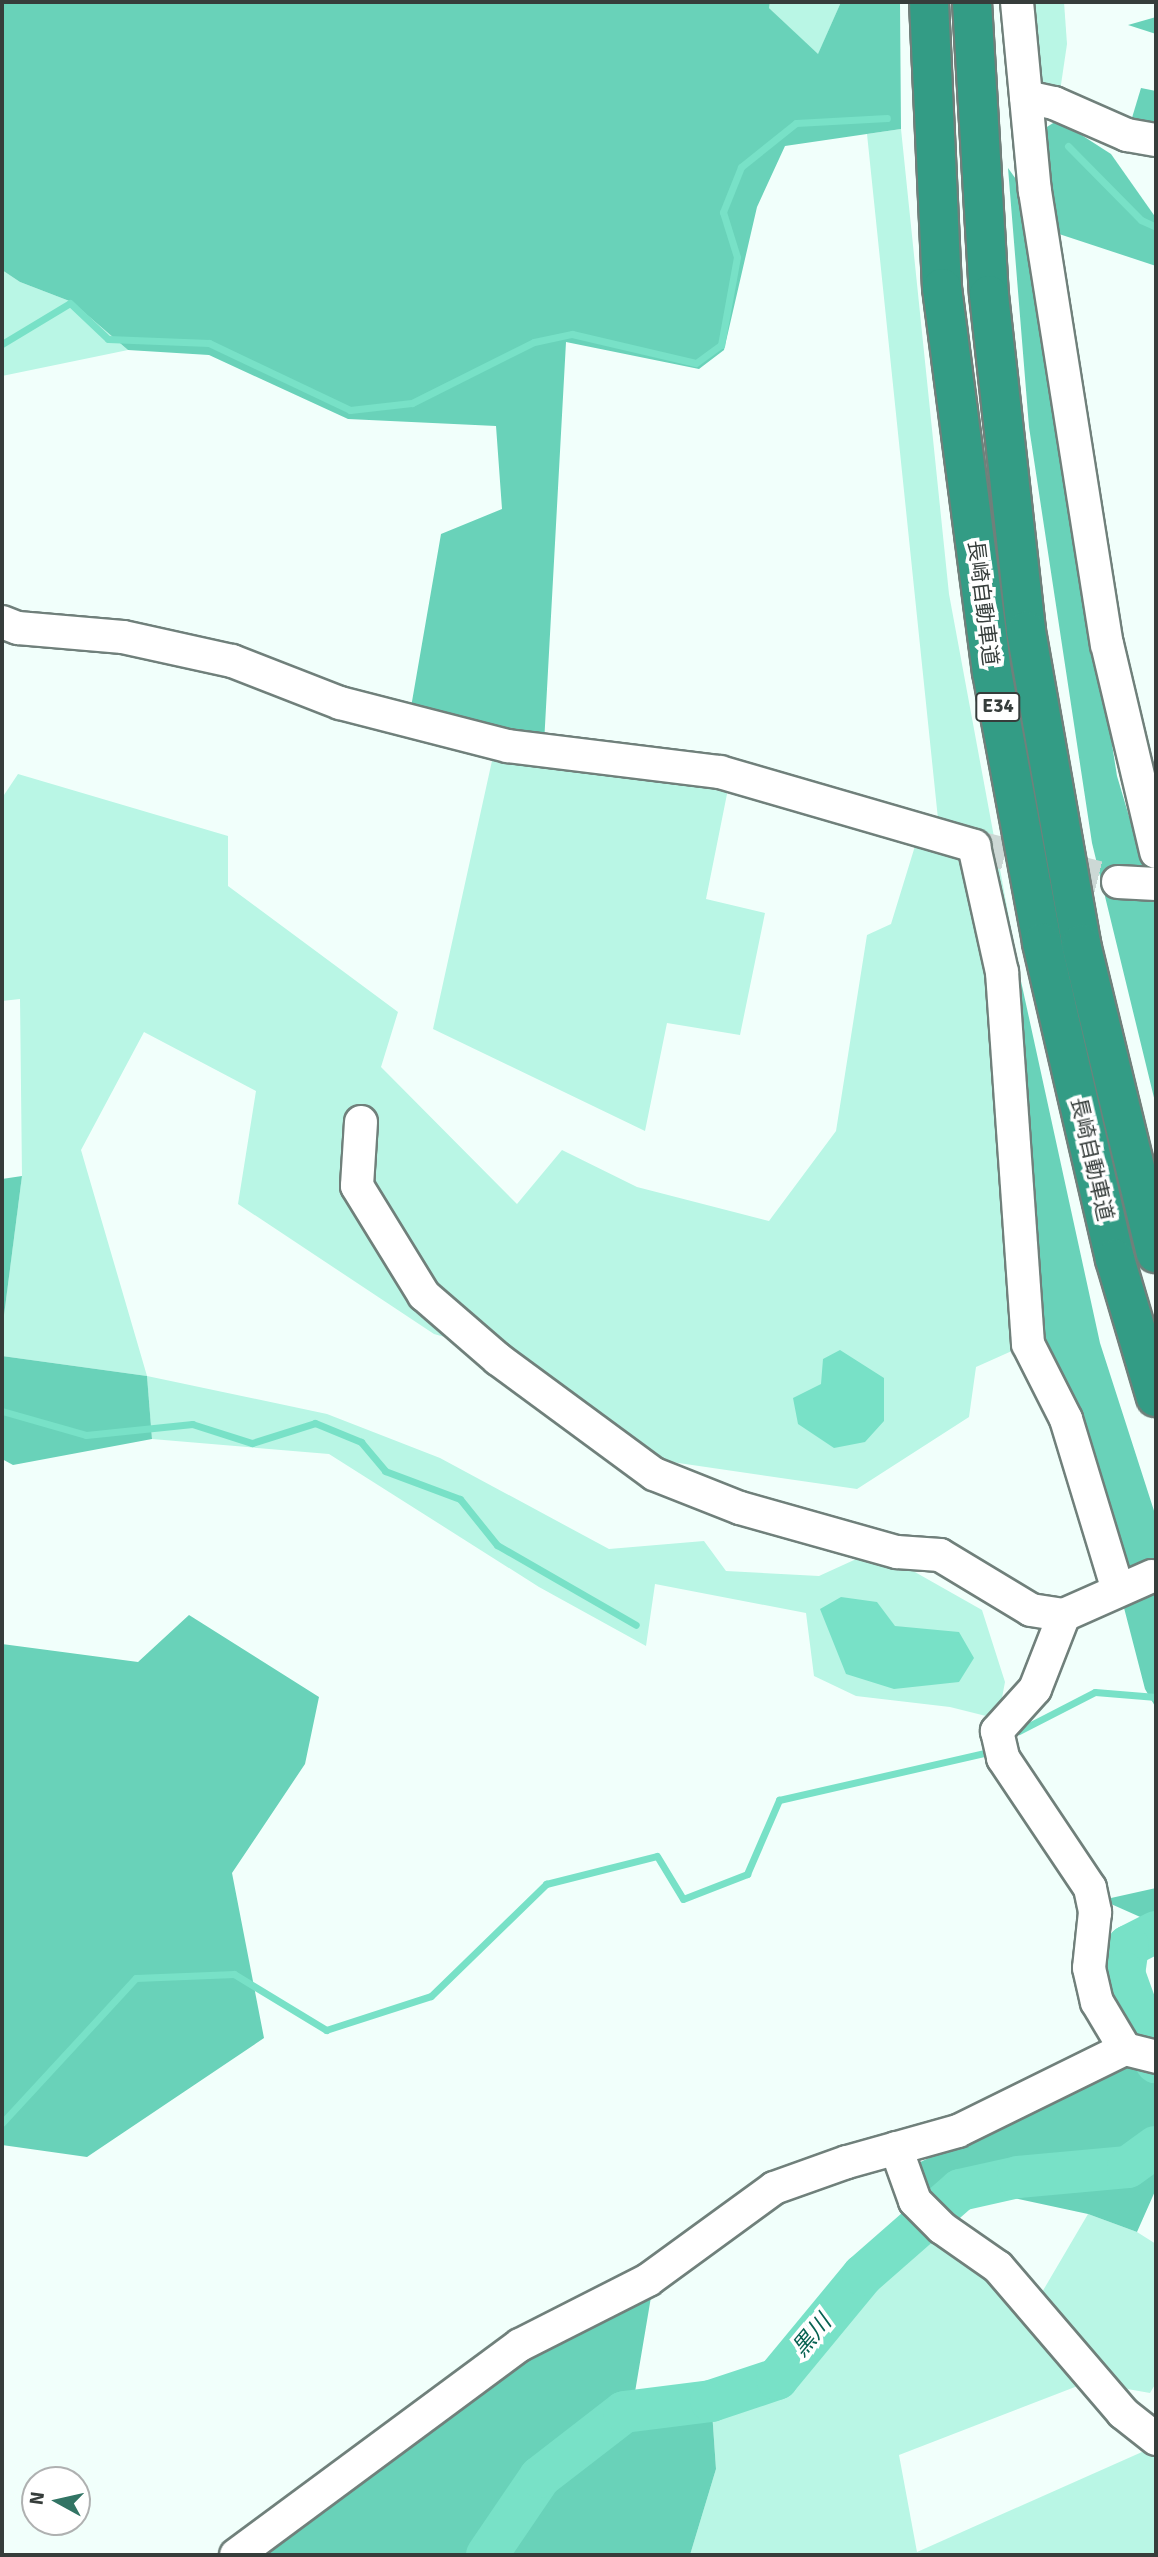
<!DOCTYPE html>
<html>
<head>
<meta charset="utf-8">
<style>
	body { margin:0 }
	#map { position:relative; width:1158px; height:2557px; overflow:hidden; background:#f1fffb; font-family:Signika,"Noto Sans JP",sans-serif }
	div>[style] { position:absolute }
	.green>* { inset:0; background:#b9f6e5 }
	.forest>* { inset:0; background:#69d2b9 }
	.water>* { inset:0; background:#78e1c7 }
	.stream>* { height:7px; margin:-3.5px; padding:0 3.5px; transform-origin:3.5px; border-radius:3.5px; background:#78e1c7 }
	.river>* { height:42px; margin:-21px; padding:0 21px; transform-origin:21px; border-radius:21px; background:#78e1c7 }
	.minor-tunnel>* { height:32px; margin-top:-16px; transform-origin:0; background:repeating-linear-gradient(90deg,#ccd8d5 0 32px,transparent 0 48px) }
	.roads { filter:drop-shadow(2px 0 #70807b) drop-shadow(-2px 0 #70807b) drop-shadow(0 2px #70807b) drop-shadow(0 -2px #70807b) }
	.minor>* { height:32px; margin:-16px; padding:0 16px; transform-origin:16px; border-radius:16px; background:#fff }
	.highway>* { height:38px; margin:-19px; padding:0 19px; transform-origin:19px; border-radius:19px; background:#339c85 }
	span { translate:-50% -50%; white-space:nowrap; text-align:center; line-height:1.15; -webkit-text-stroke:7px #fff; paint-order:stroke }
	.shield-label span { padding:2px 5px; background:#fff; border:2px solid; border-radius:5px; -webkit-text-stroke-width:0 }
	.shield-label { font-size:19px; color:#363d3b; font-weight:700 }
	.street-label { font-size:21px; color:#363d3b }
	.water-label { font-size:23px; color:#086252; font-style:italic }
	.frame { position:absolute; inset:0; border:4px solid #363d3b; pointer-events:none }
	.north { position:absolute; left:21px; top:2466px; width:70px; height:70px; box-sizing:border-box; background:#fff; border:2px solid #afb1b1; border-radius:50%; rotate:278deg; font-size:19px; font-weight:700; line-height:28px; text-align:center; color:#363d3b }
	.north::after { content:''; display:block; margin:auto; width:24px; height:32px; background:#327464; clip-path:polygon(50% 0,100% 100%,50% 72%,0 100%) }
</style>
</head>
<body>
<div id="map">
	<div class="green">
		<i style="clip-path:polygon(770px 2px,841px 2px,818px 55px,769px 8px)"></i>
		<i style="clip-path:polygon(1030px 2px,1064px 2px,1067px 44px,1059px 98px,1035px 87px)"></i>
		<i style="clip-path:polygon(901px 129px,949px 594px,1019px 972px,1039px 1339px,976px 1367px,969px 1417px,857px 1489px,658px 1460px,508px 1355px,434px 1334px,238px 1204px,256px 1091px,144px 1032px,81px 1150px,147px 1376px,327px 1414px,440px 1458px,609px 1549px,704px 1541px,726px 1571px,819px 1576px,876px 1550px,982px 1610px,1005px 1682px,998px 1719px,950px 1707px,856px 1696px,814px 1676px,806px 1613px,655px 1584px,646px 1646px,539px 1587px,329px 1454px,152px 1439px,147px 1376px,2px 1356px,2px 1331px,22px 1176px,20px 999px,2px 1001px,2px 798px,18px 774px,228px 836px,228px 886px,398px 1012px,381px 1067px,517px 1204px,562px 1150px,637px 1187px,769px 1221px,836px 1131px,867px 935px,891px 924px,915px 846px,938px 819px,867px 134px)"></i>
		<i style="clip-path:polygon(2px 270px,20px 282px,72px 302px,128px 350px,2px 376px)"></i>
		<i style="clip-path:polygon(497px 738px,730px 779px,706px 899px,765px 913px,740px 1035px,667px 1023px,645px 1131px,433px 1029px)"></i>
		<i style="clip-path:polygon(1088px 2214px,1137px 2232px,1156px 2244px,1156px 2383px,1150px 2393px,1088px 2382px,899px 2455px,917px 2552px,1142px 2452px,1156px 2456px,1156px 2555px,690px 2555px,716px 2469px,712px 2411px,776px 2387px,935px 2233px,1031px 2311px)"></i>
	</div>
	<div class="forest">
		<i style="clip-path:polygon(2px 2px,770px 2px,769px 8px,818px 54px,841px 2px,900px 2px,901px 129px,785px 146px,757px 207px,724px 350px,699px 369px,566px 342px,544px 744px,410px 713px,441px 534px,502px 509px,496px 426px,348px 419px,209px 355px,128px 350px,72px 302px,20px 282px,2px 270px)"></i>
		<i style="clip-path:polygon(1156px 17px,1156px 34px,1128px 25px)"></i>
		<i style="clip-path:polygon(1141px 88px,1156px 91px,1156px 135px,1128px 131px)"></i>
		<i style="clip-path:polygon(1058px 120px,1111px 154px,1156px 218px,1156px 266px,1053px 232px,1042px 130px)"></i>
		<i style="clip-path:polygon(1008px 168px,1025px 192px,1117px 776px,1156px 907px,1156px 1106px,1092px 843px,1029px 427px)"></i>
		<i style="clip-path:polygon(1019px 972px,1100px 1343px,1156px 1517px,1156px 1708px,1145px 1689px,1077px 1426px,1039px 1339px)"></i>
		<i style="clip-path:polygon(22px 1176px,2px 1331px,2px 1179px)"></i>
		<i style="clip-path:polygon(2px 1356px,147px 1376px,152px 1439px,13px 1465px,2px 1459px)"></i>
		<i style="clip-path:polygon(189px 1615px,319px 1697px,305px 1764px,232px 1873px,264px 2038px,87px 2157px,2px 2145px,2px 1644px,138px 1662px)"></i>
		<i style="clip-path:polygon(1156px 1888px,1156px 1924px,1102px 1900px)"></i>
		<i style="clip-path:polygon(1127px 2063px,1156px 2071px,1156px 2189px,1137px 2232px,1088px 2214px,995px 2194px,926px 2205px,910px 2167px)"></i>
		<i style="clip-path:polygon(651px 2297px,634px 2398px,712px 2411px,716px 2469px,690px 2555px,259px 2555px,521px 2358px)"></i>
	</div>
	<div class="water">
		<i style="clip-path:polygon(840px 1350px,884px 1378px,884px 1421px,865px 1442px,834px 1448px,798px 1424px,793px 1398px,821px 1384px,823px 1359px)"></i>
		<i style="clip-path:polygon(841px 1597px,877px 1602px,895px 1626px,959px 1632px,974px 1658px,959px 1682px,894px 1689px,846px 1674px,820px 1609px)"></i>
	</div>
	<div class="stream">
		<i style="left:1068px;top:146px;width:104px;rotate:45.4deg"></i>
		<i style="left:1141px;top:220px;width:17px;rotate:25deg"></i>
		<i style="left:2px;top:344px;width:79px;rotate:-31.1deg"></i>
		<i style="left:70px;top:303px;width:52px;rotate:43.5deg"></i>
		<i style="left:108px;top:339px;width:101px;rotate:2.3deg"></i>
		<i style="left:209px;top:343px;width:156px;rotate:25.4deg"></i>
		<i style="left:350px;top:410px;width:62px;rotate:-6.4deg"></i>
		<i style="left:412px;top:403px;width:136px;rotate:-26.6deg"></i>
		<i style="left:534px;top:342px;width:39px;rotate:-12deg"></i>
		<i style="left:572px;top:334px;width:127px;rotate:13.2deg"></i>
		<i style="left:696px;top:363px;width:31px;rotate:-36deg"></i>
		<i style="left:721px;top:345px;width:89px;rotate:-79.7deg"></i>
		<i style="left:737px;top:257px;width:47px;rotate:-107.3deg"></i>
		<i style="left:723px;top:212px;width:48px;rotate:-68.2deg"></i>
		<i style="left:741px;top:167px;width:70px;rotate:-38.7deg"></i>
		<i style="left:796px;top:123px;width:91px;rotate:-3.1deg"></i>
		<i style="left:2px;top:1411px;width:87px;rotate:15.9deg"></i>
		<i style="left:86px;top:1435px;width:107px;rotate:-5.9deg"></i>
		<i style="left:192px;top:1424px;width:63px;rotate:17.6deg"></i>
		<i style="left:252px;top:1443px;width:66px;rotate:-17.6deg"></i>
		<i style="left:315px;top:1423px;width:50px;rotate:22.4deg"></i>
		<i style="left:361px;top:1442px;width:38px;rotate:50deg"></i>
		<i style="left:385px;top:1471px;width:80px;rotate:20.5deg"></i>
		<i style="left:460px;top:1499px;width:59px;rotate:51.2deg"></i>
		<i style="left:497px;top:1545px;width:160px;rotate:29.9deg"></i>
		<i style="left:1019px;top:1731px;width:85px;rotate:-27.2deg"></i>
		<i style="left:1095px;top:1692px;width:61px;rotate:4.7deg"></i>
		<i style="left:2px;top:2123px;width:197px;rotate:-47.3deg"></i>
		<i style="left:136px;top:1978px;width:98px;rotate:-2.3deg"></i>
		<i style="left:234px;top:1974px;width:108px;rotate:31.3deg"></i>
		<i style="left:326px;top:2030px;width:110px;rotate:-17.9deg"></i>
		<i style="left:431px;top:1996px;width:161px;rotate:-44.2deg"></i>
		<i style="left:546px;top:1884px;width:114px;rotate:-14.2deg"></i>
		<i style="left:657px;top:1856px;width:50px;rotate:58.8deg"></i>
		<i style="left:683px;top:1899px;width:69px;rotate:-21.3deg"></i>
		<i style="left:747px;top:1874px;width:81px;rotate:-66.6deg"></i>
		<i style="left:779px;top:1800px;width:210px;rotate:-12.9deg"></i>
	</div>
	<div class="river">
		<i style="left:1156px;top:1932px;width:31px;rotate:153deg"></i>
		<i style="left:1128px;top:1946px;width:27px;rotate:98deg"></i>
		<i style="left:1124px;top:1973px;width:95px;rotate:70.2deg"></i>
		<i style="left:487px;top:2555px;width:94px;rotate:-55.8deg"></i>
		<i style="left:540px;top:2477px;width:106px;rotate:-37.7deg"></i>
		<i style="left:624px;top:2412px;width:88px;rotate:-7.2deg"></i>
		<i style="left:711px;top:2401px;width:70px;rotate:-18.4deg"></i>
		<i style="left:777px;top:2379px;width:135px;rotate:-50.4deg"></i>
		<i style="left:863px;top:2275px;width:129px;rotate:-41.2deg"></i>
		<i style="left:960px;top:2190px;width:59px;rotate:-12.6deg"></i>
		<i style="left:1018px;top:2177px;width:110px;rotate:-5.2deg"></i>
		<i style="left:1128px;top:2167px;width:34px;rotate:-36deg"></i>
	</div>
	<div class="minor-tunnel">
		<i style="left:974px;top:846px;width:148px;rotate:14deg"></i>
	</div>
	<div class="roads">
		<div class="minor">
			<i style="left:1017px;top:2px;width:190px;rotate:84.6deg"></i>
			<i style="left:1035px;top:191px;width:459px;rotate:81deg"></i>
			<i style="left:1107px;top:644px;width:214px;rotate:76.7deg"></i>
			<i style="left:1026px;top:97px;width:29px;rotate:12deg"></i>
			<i style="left:1054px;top:103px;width:80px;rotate:23.7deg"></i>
			<i style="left:1127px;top:135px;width:29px;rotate:10deg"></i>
			<i style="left:2px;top:622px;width:17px;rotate:21deg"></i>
			<i style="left:18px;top:628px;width:105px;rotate:4.9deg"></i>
			<i style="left:123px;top:637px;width:112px;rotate:12.4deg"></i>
			<i style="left:232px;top:661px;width:116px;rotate:21.3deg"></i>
			<i style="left:340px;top:703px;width:173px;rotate:14.4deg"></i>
			<i style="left:508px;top:746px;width:214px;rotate:7deg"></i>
			<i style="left:720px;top:772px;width:265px;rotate:16.2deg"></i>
			<i style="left:974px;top:846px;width:129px;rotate:77.5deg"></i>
			<i style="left:1002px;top:972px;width:373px;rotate:86deg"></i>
			<i style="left:1028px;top:1344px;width:84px;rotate:63.1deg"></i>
			<i style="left:1066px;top:1419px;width:179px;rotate:73.1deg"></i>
			<i style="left:1118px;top:882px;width:38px;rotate:3deg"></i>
			<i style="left:361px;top:1122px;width:64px;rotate:93.6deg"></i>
			<i style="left:357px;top:1186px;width:128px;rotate:58.4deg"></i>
			<i style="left:424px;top:1295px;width:98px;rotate:40.9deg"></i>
			<i style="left:498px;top:1359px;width:194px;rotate:36.4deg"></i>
			<i style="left:654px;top:1474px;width:92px;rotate:21.6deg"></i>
			<i style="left:740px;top:1508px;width:163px;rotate:15.7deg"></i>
			<i style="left:897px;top:1552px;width:43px;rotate:4deg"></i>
			<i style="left:940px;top:1555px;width:106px;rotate:31.1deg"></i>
			<i style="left:1031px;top:1610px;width:33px;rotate:9deg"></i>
			<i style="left:1064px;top:1615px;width:96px;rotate:-23.9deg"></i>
			<i style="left:1064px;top:1615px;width:79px;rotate:111.4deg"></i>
			<i style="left:1035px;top:1689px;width:57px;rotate:132.1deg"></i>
			<i style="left:997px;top:1731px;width:28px;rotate:77deg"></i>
			<i style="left:1003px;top:1758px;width:156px;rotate:56.2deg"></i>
			<i style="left:1090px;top:1888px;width:25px;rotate:78deg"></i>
			<i style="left:1095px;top:1912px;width:56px;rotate:96.1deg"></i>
			<i style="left:1089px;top:1968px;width:35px;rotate:77deg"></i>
			<i style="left:1097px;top:2002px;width:55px;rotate:59.2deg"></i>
			<i style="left:896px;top:2148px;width:56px;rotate:70.3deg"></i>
			<i style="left:915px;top:2201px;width:38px;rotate:45deg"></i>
			<i style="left:942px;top:2228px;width:68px;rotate:34.9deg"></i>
			<i style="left:998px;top:2267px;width:192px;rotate:49.4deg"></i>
			<i style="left:1123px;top:2413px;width:42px;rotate:38.2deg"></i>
			<i style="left:236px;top:2555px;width:353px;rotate:-36.5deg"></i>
			<i style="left:520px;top:2345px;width:144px;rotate:-26.9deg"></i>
			<i style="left:648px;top:2280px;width:156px;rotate:-36.1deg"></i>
			<i style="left:774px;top:2188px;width:77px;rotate:-19.6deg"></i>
			<i style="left:847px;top:2162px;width:115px;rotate:-15.6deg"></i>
			<i style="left:958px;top:2131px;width:186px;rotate:-26.2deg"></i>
			<i style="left:1125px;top:2049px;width:32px;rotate:14deg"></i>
		</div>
		<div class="highway">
			<i style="left:929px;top:2px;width:286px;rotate:87.4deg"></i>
			<i style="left:942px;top:288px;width:387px;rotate:82.6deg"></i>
			<i style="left:992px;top:672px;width:276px;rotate:79.5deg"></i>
			<i style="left:1042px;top:943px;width:324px;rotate:77deg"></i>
			<i style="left:1115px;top:1259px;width:144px;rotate:73.5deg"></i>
			<i style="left:972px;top:2px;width:293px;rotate:86.7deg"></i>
			<i style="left:989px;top:295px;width:338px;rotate:83.7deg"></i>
			<i style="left:1026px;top:631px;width:318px;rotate:80deg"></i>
			<i style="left:1081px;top:944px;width:318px;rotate:76.4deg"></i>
		</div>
	</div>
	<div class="shield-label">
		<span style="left:998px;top:707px">E34</span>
	</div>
	<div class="street-label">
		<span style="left:983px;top:603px;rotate:83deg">長崎自動車道</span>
		<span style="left:1092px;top:1159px;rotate:77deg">長崎自動車道</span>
	</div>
	<div class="water-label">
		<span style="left:812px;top:2336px;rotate:-50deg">黒川</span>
	</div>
	<div class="frame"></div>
	<div class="north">N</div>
</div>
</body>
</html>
